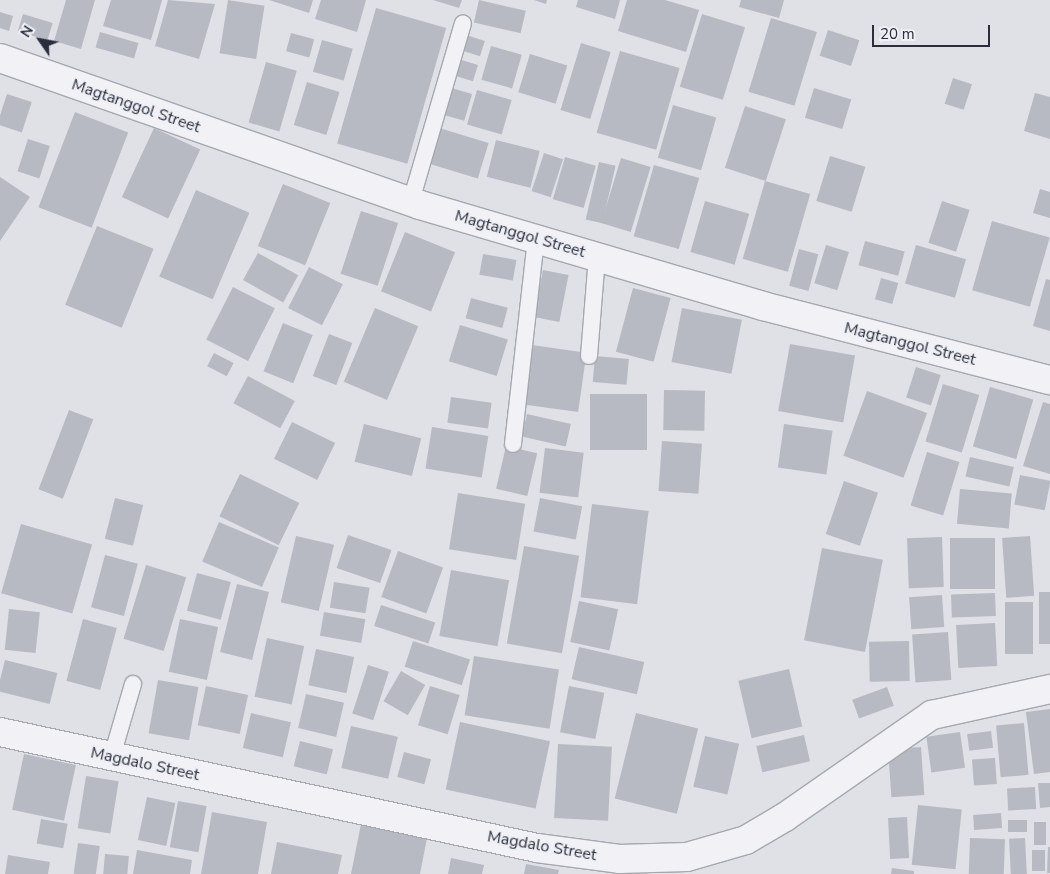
<!DOCTYPE html>
<html>
<head>
<meta charset="utf-8">
<style>
	body { margin:0 }
	#map { position:relative; width:1050px; height:874px; overflow:hidden; background:#dfe1e7; font-family:"Nunito Sans",sans-serif }
	div>[style] { position:absolute }
	.building>* { inset:0; background:#b7bac3; transform-origin:0 0 }
	.roads { filter:drop-shadow(1px 0 #a5a8b0) drop-shadow(-1px 0 #a5a8b0) drop-shadow(0 1px #a5a8b0) drop-shadow(0 -1px #a5a8b0) }
	.service>* { height:16px; margin:-8px; padding:0 8px; transform-origin:8px; border-radius:8px; background:#f2f2f6 }
	.minor>* { height:28px; margin:-14px; padding:0 14px; transform-origin:14px; border-radius:14px; background:#f2f2f6 }
	.tertiary>* { height:28px; margin:-14px; padding:0 14px; transform-origin:14px; border-radius:14px; background:#f2f2f6 }
	span { translate:-50% -50%; white-space:nowrap; text-align:center; line-height:1.15; -webkit-text-stroke:4.5px #eff0f5; paint-order:stroke }
	.street-label { font-size:16px; color:#2a2e3c }
	.north { position:absolute; left:15px; top:15px; width:50px; height:50px; -webkit-text-stroke:4px #eff0f5; paint-order:stroke; rotate:303deg; font-size:14px; font-weight:700; line-height:20px; text-align:center; color:#2a2e3c }
	.north::after { content:''; display:block; margin:auto; width:18px; height:22px; background:#2a2e3c; clip-path:polygon(50% 0,100% 100%,50% 72%,0 100%) }
	.scale { position:absolute; left:872px; top:25px; width:118px; height:22px; box-sizing:border-box; border:2px solid #2a2e3c; border-top:0; padding-left:6px; font-size:15px; line-height:18px; white-space:nowrap; color:#2a2e3c; -webkit-text-stroke:4px #eff0f5; paint-order:stroke }
</style>
</head>
<body>
<div id="map">
	<div class="building">
		<i style="clip-path:polygon(66px 0,95px 0,81px 49px,54px 41px)"></i>
		<i style="clip-path:polygon(111px 0,162px 0,151px 40px,103px 26px)"></i>
		<i style="clip-path:polygon(168px 0,215px 4px,199px 59px,155px 46px)"></i>
		<i style="left:228px;top:0;width:37px;height:54px;rotate:9deg"></i>
		<i style="clip-path:polygon(269px 0,313px 0,309px 13px)"></i>
		<i style="clip-path:polygon(321px 0,366px 0,357px 32px,315px 19px)"></i>
		<i style="clip-path:polygon(433px 0,462px 0,459px 8px)"></i>
		<i style="left:479px;top:0;width:48px;height:23px;rotate:13deg"></i>
		<i style="clip-path:polygon(534px 0,547px 0,546px 4px)"></i>
		<i style="clip-path:polygon(578px 0,620px 0,615px 19px,576px 7px)"></i>
		<i style="clip-path:polygon(627px 0,665px 0,699px 10px,686px 52px,618px 31px)"></i>
		<i style="clip-path:polygon(741px 0,784px 0,779px 18px,739px 7px)"></i>
		<i style="left:376px;top:8px;width:73px;height:141px;rotate:16deg"></i>
		<i style="clip-path:polygon(0 12px,13px 16px,9px 31px,0 28px)"></i>
		<i style="left:23px;top:14px;width:31px;height:18px;rotate:17deg"></i>
		<i style="left:702px;top:14px;width:45px;height:76px;rotate:17deg"></i>
		<i style="left:771px;top:18px;width:48px;height:77px;rotate:17deg"></i>
		<i style="left:828px;top:30px;width:33px;height:27px;rotate:18deg"></i>
		<i style="left:100px;top:32px;width:40px;height:16px;rotate:16deg"></i>
		<i style="left:291px;top:33px;width:24px;height:19px;rotate:15deg"></i>
		<i style="left:463px;top:34px;width:23px;height:16px;rotate:18deg"></i>
		<i style="left:322px;top:40px;width:32px;height:33px;rotate:16deg"></i>
		<i style="left:581px;top:43px;width:31px;height:70px;rotate:17deg"></i>
		<i style="left:491px;top:46px;width:32px;height:35px;rotate:16deg"></i>
		<i style="left:620px;top:51px;width:62px;height:85px;rotate:16deg"></i>
		<i style="left:530px;top:54px;width:39px;height:40px;rotate:17deg"></i>
		<i style="left:455px;top:58px;width:24px;height:17px;rotate:17deg"></i>
		<i style="left:266px;top:62px;width:32px;height:63px;rotate:16deg"></i>
		<i style="left:953px;top:78px;width:20px;height:27px;rotate:18deg"></i>
		<i style="left:307px;top:82px;width:34px;height:45px;rotate:17deg"></i>
		<i style="left:448px;top:87px;width:25px;height:28px;rotate:16deg"></i>
		<i style="left:814px;top:88px;width:39px;height:31px;rotate:17deg"></i>
		<i style="left:477px;top:90px;width:36px;height:36px;rotate:16deg"></i>
		<i style="clip-path:polygon(1035px 93px,1050px 97px,1050px 139px,1024px 131px)"></i>
		<i style="left:7px;top:94px;width:26px;height:32px;rotate:18deg"></i>
		<i style="left:673px;top:105px;width:45px;height:55px;rotate:16deg"></i>
		<i style="left:745px;top:106px;width:43px;height:65px;rotate:18deg"></i>
		<i style="left:75px;top:112px;width:57px;height:102px;rotate:21deg"></i>
		<i style="left:436px;top:127px;width:55px;height:37px;rotate:17deg"></i>
		<i style="left:154px;top:128px;width:51px;height:76px;rotate:25deg"></i>
		<i style="left:28px;top:139px;width:23px;height:34px;rotate:18deg"></i>
		<i style="left:496px;top:140px;width:45px;height:38px;rotate:14deg"></i>
		<i style="left:544px;top:153px;width:20px;height:40px;rotate:18deg"></i>
		<i style="left:830px;top:156px;width:37px;height:47px;rotate:17deg"></i>
		<i style="left:565px;top:157px;width:32px;height:44px;rotate:16deg"></i>
		<i style="left:621px;top:158px;width:31px;height:68px;rotate:17deg"></i>
		<i style="left:599px;top:162px;width:17px;height:59px;rotate:13deg"></i>
		<i style="left:654px;top:165px;width:47px;height:74px;rotate:16deg"></i>
		<i style="clip-path:polygon(0 177px,30px 197px,0 241px)"></i>
		<i style="left:765px;top:181px;width:47px;height:81px;rotate:16deg"></i>
		<i style="left:283px;top:184px;width:51px;height:67px;rotate:22deg"></i>
		<i style="clip-path:polygon(1040px 189px,1050px 192px,1050px 218px,1033px 213px)"></i>
		<i style="left:196px;top:190px;width:58px;height:94px;rotate:23deg"></i>
		<i style="left:705px;top:201px;width:46px;height:53px;rotate:16deg"></i>
		<i style="left:942px;top:201px;width:29px;height:44px;rotate:18deg"></i>
		<i style="left:361px;top:211px;width:39px;height:66px;rotate:18deg"></i>
		<i style="left:992px;top:221px;width:60px;height:72px;rotate:16deg"></i>
		<i style="left:97px;top:226px;width:61px;height:85px;rotate:22deg"></i>
		<i style="left:405px;top:232px;width:54px;height:64px;rotate:22deg"></i>
		<i style="left:865px;top:241px;width:41px;height:25px;rotate:15deg"></i>
		<i style="left:826px;top:245px;width:24px;height:40px;rotate:17deg"></i>
		<i style="left:916px;top:245px;width:52px;height:40px;rotate:16deg"></i>
		<i style="left:799px;top:249px;width:20px;height:38px;rotate:15deg"></i>
		<i style="left:258px;top:253px;width:46px;height:31px;rotate:29deg"></i>
		<i style="left:483px;top:254px;width:34px;height:21px;rotate:10deg"></i>
		<i style="left:309px;top:267px;width:38px;height:46px;rotate:27deg"></i>
		<i style="left:543px;top:270px;width:26px;height:48px;rotate:11deg"></i>
		<i style="left:881px;top:278px;width:18px;height:22px;rotate:16deg"></i>
		<i style="clip-path:polygon(1046px 279px,1050px 280px,1050px 331px,1033px 326px)"></i>
		<i style="left:233px;top:287px;width:47px;height:59px;rotate:27deg"></i>
		<i style="left:633px;top:288px;width:39px;height:66px;rotate:15deg"></i>
		<i style="left:471px;top:298px;width:38px;height:21px;rotate:15deg"></i>
		<i style="left:375px;top:308px;width:47px;height:80px;rotate:23deg"></i>
		<i style="left:682px;top:308px;width:61px;height:55px;rotate:11deg"></i>
		<i style="left:283px;top:323px;width:32px;height:52px;rotate:22deg"></i>
		<i style="left:460px;top:325px;width:50px;height:38px;rotate:17deg"></i>
		<i style="left:329px;top:334px;width:25px;height:45px;rotate:21deg"></i>
		<i style="left:790px;top:344px;width:66px;height:68px;rotate:10deg"></i>
		<i style="left:532px;top:345px;width:55px;height:60px;rotate:8deg"></i>
		<i style="left:214px;top:353px;width:22px;height:15px;rotate:27deg"></i>
		<i style="left:595px;top:356px;width:34px;height:26px;rotate:5deg"></i>
		<i style="left:916px;top:367px;width:26px;height:32px;rotate:18deg"></i>
		<i style="left:248px;top:376px;width:53px;height:31px;rotate:28deg"></i>
		<i style="left:943px;top:384px;width:38px;height:60px;rotate:17deg"></i>
		<i style="left:990px;top:387px;width:45px;height:62px;rotate:16deg"></i>
		<i style="left:664px;top:390px;width:41px;height:40px;rotate:1deg"></i>
		<i style="left:867px;top:391px;width:64px;height:69px;rotate:20deg"></i>
		<i style="left:647px;top:394px;width:56px;height:57px;rotate:90deg"></i>
		<i style="left:451px;top:397px;width:41px;height:26px;rotate:8deg"></i>
		<i style="clip-path:polygon(1043px 402px,1050px 404px,1050px 474px,1023px 466px)"></i>
		<i style="left:69px;top:410px;width:26px;height:85px;rotate:21deg"></i>
		<i style="left:527px;top:414px;width:45px;height:23px;rotate:13deg"></i>
		<i style="left:292px;top:422px;width:48px;height:41px;rotate:26deg"></i>
		<i style="left:364px;top:424px;width:59px;height:39px;rotate:14deg"></i>
		<i style="left:784px;top:424px;width:49px;height:44px;rotate:8deg"></i>
		<i style="left:432px;top:427px;width:57px;height:42px;rotate:9deg"></i>
		<i style="left:662px;top:441px;width:40px;height:50px;rotate:4deg"></i>
		<i style="left:506px;top:446px;width:32px;height:44px;rotate:13deg"></i>
		<i style="left:545px;top:448px;width:39px;height:45px;rotate:7deg"></i>
		<i style="left:927px;top:452px;width:34px;height:56px;rotate:17deg"></i>
		<i style="left:970px;top:457px;width:45px;height:20px;rotate:13deg"></i>
		<i style="left:240px;top:474px;width:66px;height:47px;rotate:26deg"></i>
		<i style="left:1020px;top:475px;width:31px;height:30px;rotate:11deg"></i>
		<i style="left:844px;top:481px;width:36px;height:56px;rotate:19deg"></i>
		<i style="left:960px;top:489px;width:52px;height:35px;rotate:5deg"></i>
		<i style="left:458px;top:493px;width:68px;height:57px;rotate:9deg"></i>
		<i style="left:115px;top:498px;width:29px;height:42px;rotate:14deg"></i>
		<i style="left:540px;top:498px;width:43px;height:34px;rotate:11deg"></i>
		<i style="left:592px;top:504px;width:57px;height:94px;rotate:7deg"></i>
		<i style="left:219px;top:522px;width:65px;height:43px;rotate:23deg"></i>
		<i style="left:21px;top:524px;width:74px;height:72px;rotate:16deg"></i>
		<i style="left:348px;top:535px;width:46px;height:35px;rotate:19deg"></i>
		<i style="left:296px;top:536px;width:39px;height:68px;rotate:13deg"></i>
		<i style="left:1030px;top:536px;width:60px;height:28px;rotate:86deg"></i>
		<i style="left:942px;top:537px;width:50px;height:35px;rotate:88deg"></i>
		<i style="left:950px;top:538px;width:45px;height:51px"></i>
		<i style="left:524px;top:546px;width:56px;height:99px;rotate:10deg"></i>
		<i style="left:822px;top:548px;width:62px;height:94px;rotate:11deg"></i>
		<i style="left:398px;top:551px;width:48px;height:49px;rotate:20deg"></i>
		<i style="left:105px;top:555px;width:34px;height:54px;rotate:15deg"></i>
		<i style="left:146px;top:565px;width:42px;height:77px;rotate:17deg"></i>
		<i style="left:451px;top:570px;width:59px;height:67px;rotate:10deg"></i>
		<i style="left:197px;top:573px;width:35px;height:39px;rotate:15deg"></i>
		<i style="left:334px;top:582px;width:36px;height:26px;rotate:9deg"></i>
		<i style="left:237px;top:584px;width:33px;height:70px;rotate:14deg"></i>
		<i style="left:1039px;top:592px;width:11px;height:52px"></i>
		<i style="left:995px;top:593px;width:23px;height:44px;rotate:88deg"></i>
		<i style="left:942px;top:595px;width:32px;height:33px;rotate:86deg"></i>
		<i style="left:579px;top:601px;width:40px;height:42px;rotate:12deg"></i>
		<i style="left:1033px;top:602px;width:52px;height:28px;rotate:90deg"></i>
		<i style="left:381px;top:605px;width:57px;height:22px;rotate:18deg"></i>
		<i style="left:9px;top:609px;width:31px;height:41px;rotate:6deg"></i>
		<i style="left:324px;top:612px;width:42px;height:24px;rotate:10deg"></i>
		<i style="left:83px;top:619px;width:35px;height:64px;rotate:15deg"></i>
		<i style="left:180px;top:619px;width:39px;height:54px;rotate:12deg"></i>
		<i style="left:995px;top:623px;width:43px;height:39px;rotate:87deg"></i>
		<i style="left:948px;top:632px;width:48px;height:36px;rotate:86deg"></i>
		<i style="left:267px;top:638px;width:38px;height:60px;rotate:12deg"></i>
		<i style="left:413px;top:641px;width:60px;height:27px;rotate:18deg"></i>
		<i style="left:909px;top:641px;width:40px;height:40px;rotate:89deg"></i>
		<i style="left:579px;top:647px;width:67px;height:33px;rotate:13deg"></i>
		<i style="left:316px;top:649px;width:39px;height:37px;rotate:12deg"></i>
		<i style="left:474px;top:656px;width:86px;height:60px;rotate:9deg"></i>
		<i style="left:5px;top:660px;width:54px;height:32px;rotate:14deg"></i>
		<i style="left:368px;top:665px;width:22px;height:51px;rotate:18deg"></i>
		<i style="left:789px;top:669px;width:59px;height:52px;rotate:77deg"></i>
		<i style="left:401px;top:671px;width:28px;height:35px;rotate:30deg"></i>
		<i style="left:158px;top:680px;width:41px;height:54px;rotate:10deg"></i>
		<i style="left:206px;top:686px;width:43px;height:40px;rotate:12deg"></i>
		<i style="left:430px;top:686px;width:31px;height:41px;rotate:17deg"></i>
		<i style="left:569px;top:686px;width:36px;height:47px;rotate:11deg"></i>
		<i style="left:887px;top:687px;width:20px;height:37px;rotate:70deg"></i>
		<i style="left:306px;top:694px;width:39px;height:35px;rotate:13deg"></i>
		<i style="clip-path:polygon(1050px 709px,1050px 772px,1034px 774px,1026px 712px)"></i>
		<i style="left:251px;top:713px;width:41px;height:36px;rotate:13deg"></i>
		<i style="left:636px;top:713px;width:64px;height:88px;rotate:14deg"></i>
		<i style="left:460px;top:722px;width:92px;height:69px;rotate:12deg"></i>
		<i style="left:1024px;top:723px;width:52px;height:28px;rotate:85deg"></i>
		<i style="left:351px;top:726px;width:48px;height:43px;rotate:13deg"></i>
		<i style="left:991px;top:731px;width:17px;height:24px;rotate:83deg"></i>
		<i style="left:960px;top:732px;width:36px;height:34px;rotate:82deg"></i>
		<i style="left:804px;top:735px;width:27px;height:49px;rotate:77deg"></i>
		<i style="left:705px;top:736px;width:35px;height:52px;rotate:13deg"></i>
		<i style="left:300px;top:741px;width:34px;height:26px;rotate:14deg"></i>
		<i style="left:558px;top:744px;width:54px;height:74px;rotate:3deg"></i>
		<i style="left:921px;top:747px;width:48px;height:33px;rotate:86deg"></i>
		<i style="left:404px;top:752px;width:28px;height:26px;rotate:15deg"></i>
		<i style="left:24px;top:754px;width:53px;height:57px;rotate:12deg"></i>
		<i style="left:995px;top:758px;width:26px;height:23px;rotate:86deg"></i>
		<i style="left:86px;top:776px;width:33px;height:53px;rotate:9deg"></i>
		<i style="clip-path:polygon(1038px 783px,1050px 783px,1050px 807px,1040px 808px)"></i>
		<i style="left:1035px;top:787px;width:22px;height:28px;rotate:87deg"></i>
		<i style="left:147px;top:797px;width:29px;height:44px;rotate:12deg"></i>
		<i style="left:178px;top:801px;width:29px;height:47px;rotate:10deg"></i>
		<i style="left:918px;top:805px;width:44px;height:60px;rotate:6deg"></i>
		<i style="clip-path:polygon(212px 812px,267px 822px,258px 874px,201px 874px)"></i>
		<i style="left:1001px;top:813px;width:15px;height:28px;rotate:86deg"></i>
		<i style="left:907px;top:817px;width:41px;height:19px;rotate:87deg"></i>
		<i style="left:41px;top:819px;width:27px;height:25px;rotate:10deg"></i>
		<i style="clip-path:polygon(362px 819px,428px 833px,420px 874px,351px 874px)"></i>
		<i style="left:1008px;top:820px;width:19px;height:12px"></i>
		<i style="left:1034px;top:822px;width:12px;height:23px"></i>
		<i style="left:970px;top:838px;width:35px;height:36px;rotate:2deg"></i>
		<i style="left:1025px;top:838px;width:36px;height:16px;rotate:87deg"></i>
		<i style="clip-path:polygon(277px 842px,342px 855px,338px 874px,271px 874px)"></i>
		<i style="left:78px;top:843px;width:22px;height:31px;rotate:8deg"></i>
		<i style="clip-path:polygon(1048px 847px,1050px 847px,1050px 873px,1047px 873px)"></i>
		<i style="clip-path:polygon(137px 850px,192px 860px,190px 874px,133px 874px)"></i>
		<i style="left:1032px;top:850px;width:13px;height:21px"></i>
		<i style="left:105px;top:854px;width:24px;height:20px;rotate:5deg"></i>
		<i style="clip-path:polygon(8px 855px,50px 862px,48px 874px,5px 874px)"></i>
		<i style="clip-path:polygon(451px 858px,484px 865px,482px 874px,448px 874px)"></i>
		<i style="clip-path:polygon(526px 864px,559px 870px,558px 874px,524px 874px)"></i>
		<i style="clip-path:polygon(892px 868px,914px 871px,914px 874px,891px 874px)"></i>
	</div>
	<div class="roads">
		<div class="service">
			<i style="left:411px;top:201px;width:185px;rotate:-73.7deg"></i>
			<i style="left:589px;top:356px;width:99px;rotate:-85.4deg"></i>
			<i style="left:513px;top:444px;width:206px;rotate:-83.6deg"></i>
			<i style="left:112px;top:756px;width:75px;rotate:-73.7deg"></i>
		</div>
		<div class="minor">
			<i style="left:0;top:732px;width:549px;rotate:12.19deg"></i>
			<i style="left:537px;top:848px;width:83px;rotate:7.6deg"></i>
			<i style="left:619px;top:859px;width:68px;rotate:-1.7deg"></i>
			<i style="left:687px;top:857px;width:61px;rotate:-16.1deg"></i>
			<i style="left:746px;top:840px;width:45px;rotate:-30.5deg"></i>
			<i style="left:785px;top:817px;width:179px;rotate:-34.8deg"></i>
			<i style="left:932px;top:715px;width:121px;rotate:-12.4deg"></i>
		</div>
		<div class="tertiary">
			<i style="left:0;top:58px;width:445px;rotate:19.3deg"></i>
			<i style="left:420px;top:205px;width:358px;rotate:16.4deg"></i>
			<i style="left:763px;top:306px;width:296px;rotate:14.5deg"></i>
		</div>
	</div>
	<div class="street-label">
		<span style="left:136px;top:106px;rotate:19deg">Magtanggol Street</span>
		<span style="left:520px;top:234px;rotate:16deg">Magtanggol Street</span>
		<span style="left:910px;top:344px;rotate:14deg">Magtanggol Street</span>
		<span style="left:145px;top:764px;rotate:12deg">Magdalo Street</span>
		<span style="left:542px;top:846px;rotate:10deg">Magdalo Street</span>
	</div>
	<div class="north">N</div>
	<div class="scale">20 m</div>
</div>
</body>
</html>
